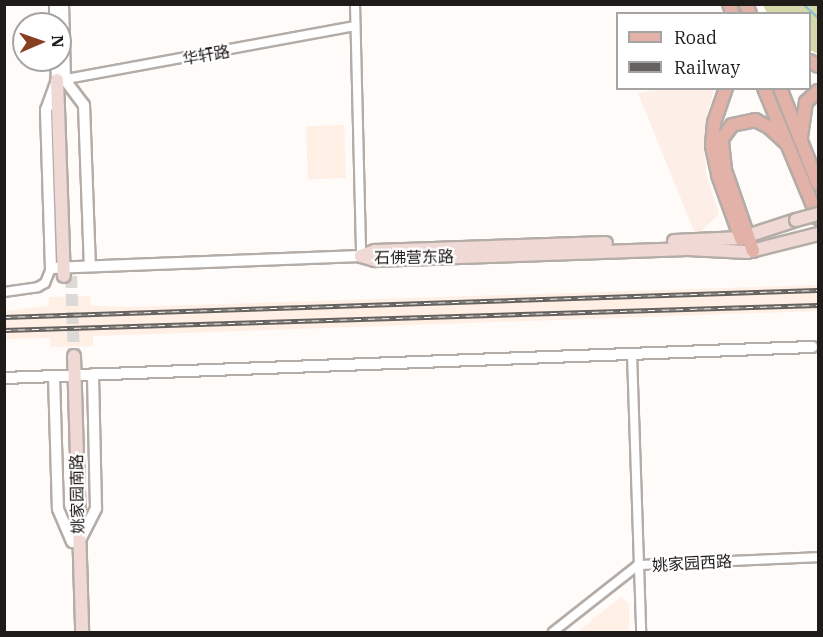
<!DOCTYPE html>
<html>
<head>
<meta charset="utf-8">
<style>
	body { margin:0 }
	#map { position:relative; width:823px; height:637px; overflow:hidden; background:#fefbf8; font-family:"IBM Plex Serif","Noto Sans SC",serif }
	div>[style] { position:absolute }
	.commercial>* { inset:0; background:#fdeee8 }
	.built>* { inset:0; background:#ffefe5; transform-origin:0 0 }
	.green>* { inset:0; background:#d5d8a8 }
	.stream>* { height:2px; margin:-1px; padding:0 1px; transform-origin:1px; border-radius:1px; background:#83bdd5 }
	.secondary-tunnel>* { height:12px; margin-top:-6px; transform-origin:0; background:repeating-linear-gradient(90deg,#dcd9d7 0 12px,transparent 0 18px) }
	.roads { filter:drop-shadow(2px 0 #b4aca7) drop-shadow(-2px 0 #b4aca7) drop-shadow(0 2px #b4aca7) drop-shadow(0 -2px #b4aca7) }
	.minor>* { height:8px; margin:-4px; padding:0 4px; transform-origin:4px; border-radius:4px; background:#fff }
	.tertiary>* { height:10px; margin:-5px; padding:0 5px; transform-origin:5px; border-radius:5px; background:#fff }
	.secondary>* { height:12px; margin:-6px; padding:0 6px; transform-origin:6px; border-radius:6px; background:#f0d8d4 }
	.primary>* { height:12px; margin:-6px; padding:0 6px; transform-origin:6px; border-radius:6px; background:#e2b1a8 }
	.rail>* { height:4.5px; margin-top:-2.25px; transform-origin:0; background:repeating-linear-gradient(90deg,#fff 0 7px,#64615f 0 14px); box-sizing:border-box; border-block:2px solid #64615f }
	.bridges { filter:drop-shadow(2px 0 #b4aca7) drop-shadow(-2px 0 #b4aca7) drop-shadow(0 2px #b4aca7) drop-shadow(0 -2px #b4aca7) }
	.secondary-bridge>* { height:12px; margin:-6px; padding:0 6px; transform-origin:6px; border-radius:6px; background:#f0d8d4 }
	span { translate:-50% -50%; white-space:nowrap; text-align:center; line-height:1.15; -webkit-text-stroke:4.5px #fff; paint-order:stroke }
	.street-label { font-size:16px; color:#1e1b19 }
	.frame { position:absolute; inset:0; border:6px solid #1e1b19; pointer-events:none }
	.legend { position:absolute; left:616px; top:12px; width:195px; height:78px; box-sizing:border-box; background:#fff; border:2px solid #a5a4a3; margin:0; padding:8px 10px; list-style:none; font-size:18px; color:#1e1b19 }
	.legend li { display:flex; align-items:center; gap:12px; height:30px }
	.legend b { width:30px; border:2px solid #a5a4a3 }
	.north { position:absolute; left:12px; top:12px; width:60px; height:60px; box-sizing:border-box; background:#fff; border:2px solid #a5a4a3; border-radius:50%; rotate:88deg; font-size:16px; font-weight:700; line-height:24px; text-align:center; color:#1e1b19 }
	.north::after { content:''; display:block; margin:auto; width:21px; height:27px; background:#873f1f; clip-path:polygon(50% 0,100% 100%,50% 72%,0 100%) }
</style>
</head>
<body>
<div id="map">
	<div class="commercial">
		<i style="clip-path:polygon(663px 89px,714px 89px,705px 125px,706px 174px,719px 214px,696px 236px,638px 93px)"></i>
	</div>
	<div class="built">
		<i style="left:344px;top:125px;width:53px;height:38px;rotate:88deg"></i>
		<i style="clip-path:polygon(818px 285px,818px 311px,93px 336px,93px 346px,51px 347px,50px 338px,5px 339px,5px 311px,49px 306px,49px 297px,90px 296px,91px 306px,129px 307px)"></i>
		<i style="clip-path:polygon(621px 597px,629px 604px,629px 632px,577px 632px)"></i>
	</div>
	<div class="green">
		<i style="clip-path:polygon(763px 5px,818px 5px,818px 54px,810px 50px,810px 14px,767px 13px)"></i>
	</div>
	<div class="stream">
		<i style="left:803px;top:4px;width:21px;rotate:43deg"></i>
	</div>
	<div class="secondary-tunnel">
		<i style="left:71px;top:276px;width:80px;rotate:87.9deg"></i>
	</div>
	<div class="roads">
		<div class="minor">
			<i style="left:355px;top:4px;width:252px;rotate:88.6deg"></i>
			<i style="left:61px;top:80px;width:299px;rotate:-10.4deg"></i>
			<i style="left:4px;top:292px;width:34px;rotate:-8deg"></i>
			<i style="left:38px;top:287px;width:8px;rotate:-30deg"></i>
			<i style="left:45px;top:283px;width:16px;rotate:-68deg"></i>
			<i style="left:632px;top:354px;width:278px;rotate:88.1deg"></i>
			<i style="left:553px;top:632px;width:108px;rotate:-38.2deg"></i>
			<i style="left:638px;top:565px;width:180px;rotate:-2.5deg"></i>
		</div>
		<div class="tertiary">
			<i style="left:55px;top:4px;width:20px;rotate:90deg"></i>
			<i style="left:63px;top:4px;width:76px;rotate:88.5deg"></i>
			<i style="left:65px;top:80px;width:31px;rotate:53deg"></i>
			<i style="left:84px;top:105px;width:161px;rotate:87.9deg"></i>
			<i style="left:56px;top:60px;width:20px;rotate:87deg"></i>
			<i style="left:57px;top:80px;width:32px;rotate:110deg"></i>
			<i style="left:46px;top:110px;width:158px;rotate:88.2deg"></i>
			<i style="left:51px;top:268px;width:310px;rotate:-2.2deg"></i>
			<i style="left:54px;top:376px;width:133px;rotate:88.3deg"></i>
			<i style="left:58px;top:509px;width:36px;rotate:67deg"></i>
			<i style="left:4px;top:378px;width:809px;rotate:-2.2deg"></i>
			<i style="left:79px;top:542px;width:38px;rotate:-63deg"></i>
			<i style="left:96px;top:508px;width:134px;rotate:-91.3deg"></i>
		</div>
		<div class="secondary">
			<i style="left:57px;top:80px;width:196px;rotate:88deg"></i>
			<i style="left:674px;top:241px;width:67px;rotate:-2.6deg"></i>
			<i style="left:741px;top:238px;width:58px;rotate:-18.1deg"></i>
			<i style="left:361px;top:256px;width:15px;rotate:16deg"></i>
			<i style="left:375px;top:260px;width:313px;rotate:-2deg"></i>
			<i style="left:688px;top:249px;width:59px;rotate:2.9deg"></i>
			<i style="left:747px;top:252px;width:73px;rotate:-14.2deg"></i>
			<i style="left:361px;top:256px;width:15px;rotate:-20deg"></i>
			<i style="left:375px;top:251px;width:231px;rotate:-2deg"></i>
			<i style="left:74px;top:356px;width:276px;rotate:88.3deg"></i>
		</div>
		<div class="primary">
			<i style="left:729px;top:4px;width:11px;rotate:68deg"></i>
			<i style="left:746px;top:4px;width:11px;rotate:68deg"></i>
			<i style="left:810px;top:61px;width:9px;rotate:32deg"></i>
			<i style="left:726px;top:88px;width:36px;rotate:109deg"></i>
			<i style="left:714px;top:122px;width:24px;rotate:95deg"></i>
			<i style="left:712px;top:146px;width:30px;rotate:78deg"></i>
			<i style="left:718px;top:175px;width:68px;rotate:70.2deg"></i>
			<i style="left:764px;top:88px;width:141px;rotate:67.4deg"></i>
			<i style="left:780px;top:88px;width:103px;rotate:68.4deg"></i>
			<i style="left:801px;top:137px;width:35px;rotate:-82deg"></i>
			<i style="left:806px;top:102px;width:16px;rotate:-43deg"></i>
			<i style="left:753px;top:251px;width:86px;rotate:-109.1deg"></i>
			<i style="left:725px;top:170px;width:31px;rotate:-96deg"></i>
			<i style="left:722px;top:139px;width:17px;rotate:-54deg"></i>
			<i style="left:732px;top:125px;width:24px;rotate:-12deg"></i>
			<i style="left:755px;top:120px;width:16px;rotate:27deg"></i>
			<i style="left:769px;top:127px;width:26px;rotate:43deg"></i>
		</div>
	</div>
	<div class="rail">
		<i style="left:4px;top:317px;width:814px;rotate:-1.9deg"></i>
		<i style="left:4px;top:330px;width:814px;rotate:-1.76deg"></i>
	</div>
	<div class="bridges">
		<div class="secondary-bridge">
			<i style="left:796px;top:220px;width:23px;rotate:-15deg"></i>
		</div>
	</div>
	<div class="street-label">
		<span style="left:206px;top:55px;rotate:-10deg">华轩路</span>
		<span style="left:414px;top:257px;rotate:-1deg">石佛营东路</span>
		<span style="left:77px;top:494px;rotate:-91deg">姚家园南路</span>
		<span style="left:692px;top:563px;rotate:-3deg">姚家园西路</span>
	</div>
	<div class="frame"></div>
	<ul class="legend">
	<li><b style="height:8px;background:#e2b1a8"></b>Road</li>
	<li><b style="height:8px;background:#64615f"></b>Railway</li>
	</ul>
	<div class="north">N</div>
</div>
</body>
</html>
